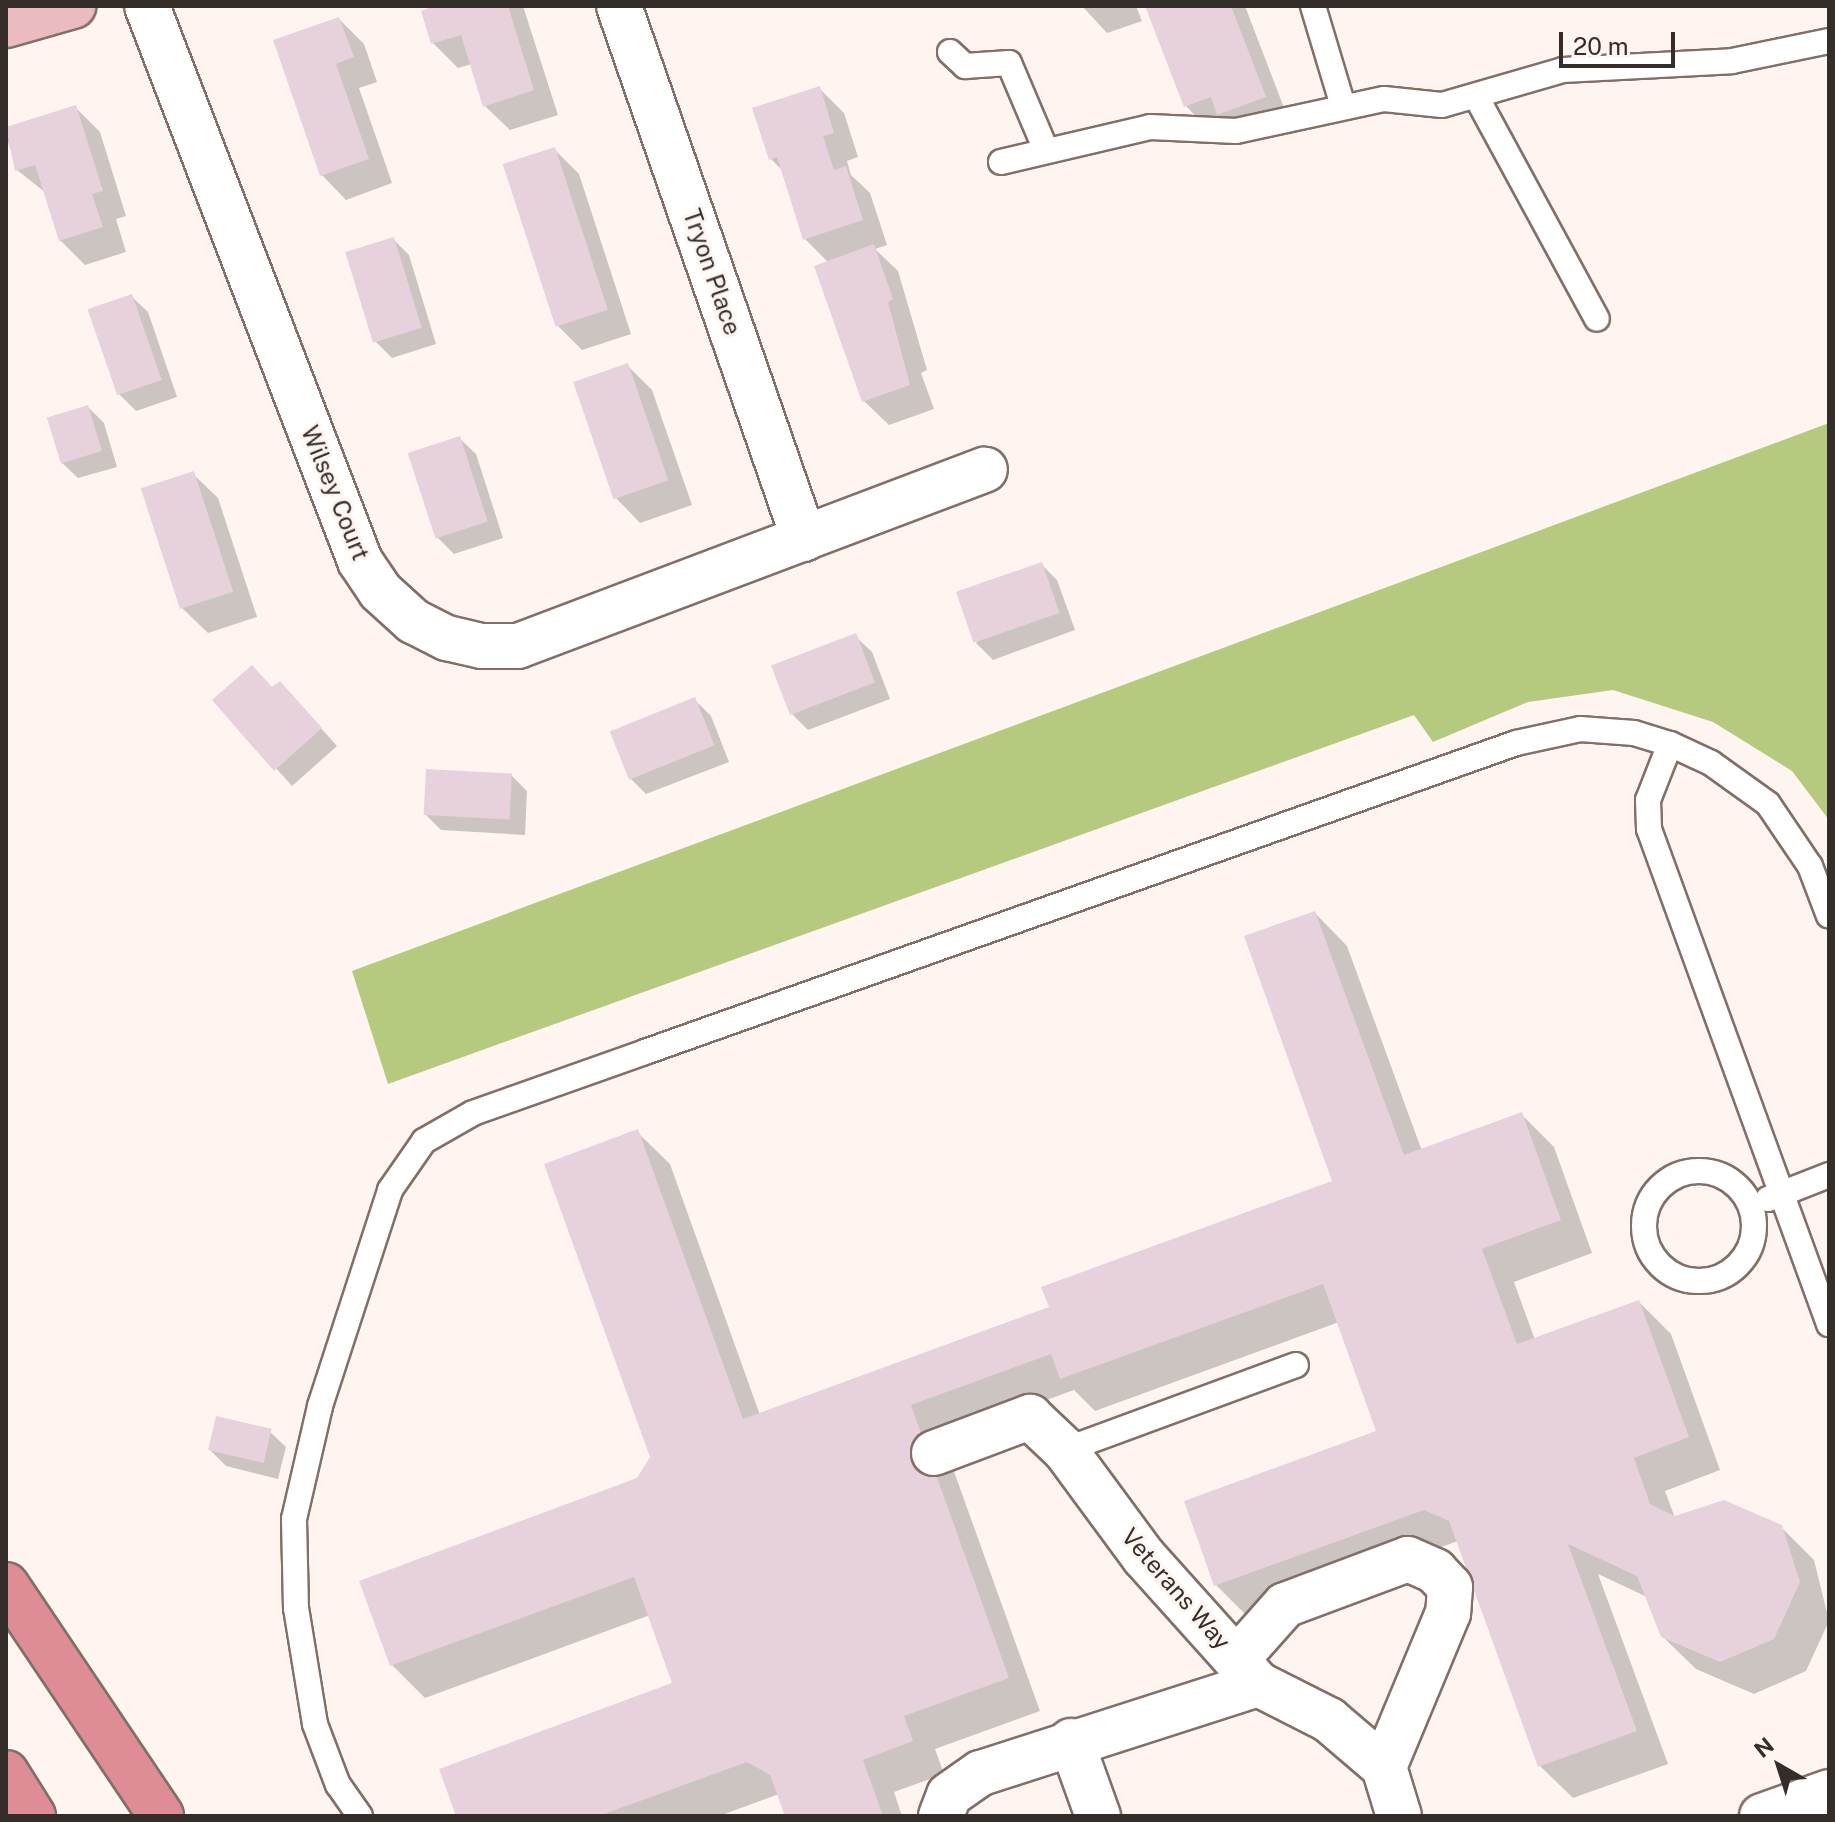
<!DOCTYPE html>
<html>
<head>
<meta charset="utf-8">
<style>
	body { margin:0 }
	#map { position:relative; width:1835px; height:1822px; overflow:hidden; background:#fef5f1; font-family:"Public Sans",sans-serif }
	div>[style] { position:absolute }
	.forest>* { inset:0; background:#b5ca7f }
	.shadow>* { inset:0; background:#0003 }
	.building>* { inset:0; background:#e6d1dc; transform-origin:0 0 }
	.roads { filter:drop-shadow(2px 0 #826f67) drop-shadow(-2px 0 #826f67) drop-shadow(0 2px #826f67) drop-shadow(0 -2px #826f67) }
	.service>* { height:24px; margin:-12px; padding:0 12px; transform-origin:12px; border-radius:12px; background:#fff }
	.service>.ring { margin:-12px; padding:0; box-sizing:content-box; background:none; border:24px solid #fff; border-radius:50% }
	.minor>* { height:44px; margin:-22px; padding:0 22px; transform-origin:22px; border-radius:22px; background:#fff }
	.primary>* { height:44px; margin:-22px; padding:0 22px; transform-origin:22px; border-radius:22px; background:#ebbbc0 }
	.motorway>* { height:44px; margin:-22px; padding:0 22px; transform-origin:22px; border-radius:22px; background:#de8d96 }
	span { translate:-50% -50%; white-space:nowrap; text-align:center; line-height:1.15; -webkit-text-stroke:6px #fef5f1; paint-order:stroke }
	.street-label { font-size:24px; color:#352d2a }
	.frame { position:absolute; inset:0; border:8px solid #352d2a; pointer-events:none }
	.north { position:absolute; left:1739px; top:1726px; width:80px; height:80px; -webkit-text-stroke:6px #fef5f1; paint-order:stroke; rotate:321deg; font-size:22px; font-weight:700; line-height:32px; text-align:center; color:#352d2a }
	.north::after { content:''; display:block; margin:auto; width:28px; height:36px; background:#352d2a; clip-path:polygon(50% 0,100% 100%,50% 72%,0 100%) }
	.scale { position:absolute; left:1559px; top:32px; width:116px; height:36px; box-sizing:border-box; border:4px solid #352d2a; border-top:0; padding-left:10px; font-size:24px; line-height:28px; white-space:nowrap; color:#352d2a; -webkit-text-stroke:6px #fef5f1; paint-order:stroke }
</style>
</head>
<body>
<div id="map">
	<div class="forest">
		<i style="clip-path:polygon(1829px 423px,1829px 820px,1792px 771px,1713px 722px,1613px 690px,1528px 702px,1433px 742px,1414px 715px,388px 1084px,352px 971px)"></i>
	</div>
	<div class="shadow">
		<i style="clip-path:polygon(441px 6px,523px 6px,558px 115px,510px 130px,485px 106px,472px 64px,458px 68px,433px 43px)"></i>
		<i style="clip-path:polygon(1082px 6px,1136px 6px,1142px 21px,1107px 33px)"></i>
		<i style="clip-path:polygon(1148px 6px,1245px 6px,1289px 121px,1210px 131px,1186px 106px)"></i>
		<i style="clip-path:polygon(339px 19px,364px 44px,377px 82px,359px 88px,392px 183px,346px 200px,322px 175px)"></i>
		<i style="clip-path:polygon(819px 88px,844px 113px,858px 157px,847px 161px,851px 175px,870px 193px,887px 245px,875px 249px,898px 271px,927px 370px,921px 373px,934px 409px,889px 425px,864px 401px,829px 263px,805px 239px,784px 172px,771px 159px)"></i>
		<i style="clip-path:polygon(75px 107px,100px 132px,126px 216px,116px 219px,126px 252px,85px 265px,60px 240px,46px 193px,17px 170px,6px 135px,6px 129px)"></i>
		<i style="clip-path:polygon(555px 150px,579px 174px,631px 334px,582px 350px,558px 326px)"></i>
		<i style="clip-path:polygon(393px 239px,409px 255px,436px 344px,392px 358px,375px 341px)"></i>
		<i style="clip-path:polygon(131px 296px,148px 312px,177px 397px,136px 411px,119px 394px,90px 310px)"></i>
		<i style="clip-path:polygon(627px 365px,652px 390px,692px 505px,640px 523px,616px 498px)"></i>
		<i style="clip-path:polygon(88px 407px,104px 423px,117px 467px,78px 478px,61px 462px)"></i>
		<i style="clip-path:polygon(459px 438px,476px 454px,503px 538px,454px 554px,438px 538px)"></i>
		<i style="clip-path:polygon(193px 474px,218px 498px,257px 617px,208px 633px,183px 609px)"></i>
		<i style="clip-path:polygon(1041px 564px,1057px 580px,1075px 630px,993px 660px,976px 643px)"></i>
		<i style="clip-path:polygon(855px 636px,872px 652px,890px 699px,808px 730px,792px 714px)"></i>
		<i style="clip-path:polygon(273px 689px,296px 700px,337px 746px,292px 786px,215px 700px)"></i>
		<i style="clip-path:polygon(695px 700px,711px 716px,729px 762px,646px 794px,630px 778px)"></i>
		<i style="clip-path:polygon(511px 775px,527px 791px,525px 835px,441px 830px,425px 814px)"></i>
		<i style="clip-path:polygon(1315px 913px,1347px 946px,1422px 1151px,1522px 1115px,1554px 1147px,1592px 1253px,1514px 1282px,1535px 1340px,1639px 1302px,1671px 1334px,1720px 1470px,1665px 1491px,1675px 1518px,1781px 1527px,1814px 1560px,1829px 1621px,1806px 1671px,1754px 1694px,1696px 1669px,1662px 1636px,1647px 1597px,1598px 1574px,1668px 1764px,1573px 1798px,1540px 1766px,1458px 1541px,1248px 1617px,1216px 1585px,1379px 1432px,1339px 1322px,1095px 1411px,1074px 1390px,942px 1438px,1040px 1711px,935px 1749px,944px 1774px,894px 1792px,902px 1816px,787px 1816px,779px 1794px,719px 1816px,458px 1816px,675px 1684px,650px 1615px,425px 1698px,392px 1665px,362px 1582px,638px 1480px,652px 1457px,637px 1132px,670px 1164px,760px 1415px,1052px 1308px,1335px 1182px)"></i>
		<i style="clip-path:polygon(269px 1431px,286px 1447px,278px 1479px,226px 1466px,210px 1450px)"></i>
	</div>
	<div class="building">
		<i style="clip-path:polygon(435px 6px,508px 6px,534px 90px,483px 107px,461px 35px,431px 44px,421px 11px)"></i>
		<i style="clip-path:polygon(1145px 6px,1231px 6px,1266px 97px,1217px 115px,1211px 97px,1184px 107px)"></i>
		<i style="clip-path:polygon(339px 17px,354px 57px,336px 64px,369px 159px,320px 176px,273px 40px)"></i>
		<i style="clip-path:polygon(820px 86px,834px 133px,823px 136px,834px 170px,846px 166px,863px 220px,803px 240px,777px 157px,769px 160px,752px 108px)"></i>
		<i style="clip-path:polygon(76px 105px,103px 191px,92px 194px,103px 227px,59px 241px,35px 165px,15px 171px,6px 127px)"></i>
		<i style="left:555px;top:147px;width:171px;height:55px;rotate:72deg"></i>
		<i style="left:394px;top:237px;width:95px;height:51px;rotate:73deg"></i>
		<i style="clip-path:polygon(874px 244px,893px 299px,888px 302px,910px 385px,862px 402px,814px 266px)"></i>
		<i style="left:132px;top:294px;width:91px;height:47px;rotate:71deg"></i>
		<i style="left:628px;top:363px;width:124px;height:58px;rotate:71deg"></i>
		<i style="left:88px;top:405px;width:48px;height:43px;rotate:73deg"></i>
		<i style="left:460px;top:436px;width:90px;height:55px;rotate:72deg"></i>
		<i style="left:194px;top:471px;width:127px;height:56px;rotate:72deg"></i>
		<i style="left:1042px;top:562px;width:54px;height:91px;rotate:71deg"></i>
		<i style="left:856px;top:633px;width:53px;height:91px;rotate:69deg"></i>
		<i style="clip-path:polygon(252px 665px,272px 687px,280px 681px,322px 728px,274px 771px,212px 700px)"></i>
		<i style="left:695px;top:697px;width:52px;height:92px;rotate:68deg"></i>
		<i style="left:426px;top:769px;width:86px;height:46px;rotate:3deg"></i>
		<i style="clip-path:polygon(1315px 911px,1404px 1155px,1522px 1112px,1561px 1220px,1482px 1249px,1517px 1344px,1639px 1300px,1689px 1437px,1634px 1458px,1650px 1504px,1675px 1516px,1724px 1500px,1782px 1525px,1800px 1582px,1774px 1639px,1720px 1662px,1661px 1637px,1637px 1576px,1568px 1544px,1637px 1731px,1538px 1767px,1449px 1521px,1424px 1510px,1214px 1586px,1184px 1501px,1376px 1431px,1323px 1284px,1060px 1379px,1051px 1354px,911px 1405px,1009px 1678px,904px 1716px,913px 1741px,863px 1760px,883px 1816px,785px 1816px,770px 1775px,747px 1762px,599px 1816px,456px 1816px,439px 1769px,672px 1683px,634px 1577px,390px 1666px,359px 1581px,637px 1478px,650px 1457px,544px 1164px,638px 1129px,743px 1419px,1049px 1307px,1041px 1287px,1332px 1181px,1244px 936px)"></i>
		<i style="left:216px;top:1416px;width:57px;height:35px;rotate:13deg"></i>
	</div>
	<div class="roads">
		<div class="service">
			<i style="left:1313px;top:6px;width:104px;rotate:73.3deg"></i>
			<i style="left:950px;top:52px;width:21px;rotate:43deg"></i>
			<i style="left:965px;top:66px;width:44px;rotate:-3.9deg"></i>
			<i style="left:1009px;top:63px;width:95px;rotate:67deg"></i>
			<i style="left:1477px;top:98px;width:251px;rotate:61.5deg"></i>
			<i style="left:1001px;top:162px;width:153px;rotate:-13.2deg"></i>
			<i style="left:1150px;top:127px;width:86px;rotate:2.7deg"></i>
			<i style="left:1236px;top:131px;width:151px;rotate:-12.2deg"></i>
			<i style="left:1384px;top:99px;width:58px;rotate:5.9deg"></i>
			<i style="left:1442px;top:105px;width:126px;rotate:-16.1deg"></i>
			<i style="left:1563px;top:70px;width:169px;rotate:-3deg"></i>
			<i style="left:1732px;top:61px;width:99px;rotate:-11.7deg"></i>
			<i style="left:1670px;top:744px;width:60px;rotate:111.4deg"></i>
			<i style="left:1648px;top:800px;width:29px;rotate:88deg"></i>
			<i style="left:1649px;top:829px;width:527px;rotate:70.02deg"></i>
			<i class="ring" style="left:1644px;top:1171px;width:86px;height:86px"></i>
			<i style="left:1768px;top:1199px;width:66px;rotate:-21.5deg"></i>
			<i style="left:1065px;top:1450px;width:246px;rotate:-20.2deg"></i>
			<i style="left:360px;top:1816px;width:38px;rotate:-125deg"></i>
			<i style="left:338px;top:1785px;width:65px;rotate:-110.7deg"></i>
			<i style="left:315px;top:1724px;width:118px;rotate:-99.3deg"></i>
			<i style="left:296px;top:1608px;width:89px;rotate:-91.3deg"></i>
			<i style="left:294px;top:1519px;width:116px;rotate:-77deg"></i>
			<i style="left:320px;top:1406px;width:227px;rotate:-72deg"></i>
			<i style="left:390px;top:1190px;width:60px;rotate:-55.2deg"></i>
			<i style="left:424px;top:1141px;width:56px;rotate:-29.7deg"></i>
			<i style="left:473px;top:1113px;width:182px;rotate:-19.5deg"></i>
			<i style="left:645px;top:1052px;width:924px;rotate:-19.53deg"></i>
			<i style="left:1516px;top:743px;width:66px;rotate:-12.3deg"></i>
			<i style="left:1580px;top:729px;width:54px;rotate:4.2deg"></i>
			<i style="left:1634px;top:733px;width:38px;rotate:17deg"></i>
			<i style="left:1670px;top:744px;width:45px;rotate:24.9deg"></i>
			<i style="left:1711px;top:763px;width:70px;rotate:35.7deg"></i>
			<i style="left:1768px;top:804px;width:75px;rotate:55.9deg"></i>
			<i style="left:1810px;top:866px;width:53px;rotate:69.2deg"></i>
		</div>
		<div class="minor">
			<i style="left:147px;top:6px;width:594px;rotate:69deg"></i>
			<i style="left:360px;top:561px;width:36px;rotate:56deg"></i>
			<i style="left:380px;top:591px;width:45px;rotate:42.3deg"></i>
			<i style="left:413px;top:621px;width:38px;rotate:27deg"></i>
			<i style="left:447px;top:638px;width:36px;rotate:13deg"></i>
			<i style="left:482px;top:646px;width:36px"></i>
			<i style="left:518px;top:646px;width:499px;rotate:-20.7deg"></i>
			<i style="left:619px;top:6px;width:564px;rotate:70.86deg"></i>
			<i style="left:934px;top:1453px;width:103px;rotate:-20.6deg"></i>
			<i style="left:1030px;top:1417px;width:48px;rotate:43.3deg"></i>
			<i style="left:1065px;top:1450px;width:133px;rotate:53.6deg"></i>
			<i style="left:1144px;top:1557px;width:171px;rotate:48.1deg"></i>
			<i style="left:1258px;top:1684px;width:80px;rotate:26.9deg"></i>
			<i style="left:1329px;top:1720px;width:72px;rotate:40.5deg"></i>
			<i style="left:1384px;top:1767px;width:51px;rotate:73deg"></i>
			<i style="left:1237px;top:1659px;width:72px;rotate:-48.4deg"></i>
			<i style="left:1285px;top:1605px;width:131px;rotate:-20.5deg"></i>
			<i style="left:1408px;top:1559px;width:30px;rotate:24deg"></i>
			<i style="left:1435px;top:1571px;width:22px;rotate:47deg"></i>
			<i style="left:1450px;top:1587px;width:26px;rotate:94deg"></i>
			<i style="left:1448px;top:1613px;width:167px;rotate:112.6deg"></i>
			<i style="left:1071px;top:1741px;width:80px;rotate:70.2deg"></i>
			<i style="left:941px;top:1816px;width:22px;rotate:-69deg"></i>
			<i style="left:949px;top:1795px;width:39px;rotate:-35deg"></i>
			<i style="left:981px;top:1773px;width:291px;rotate:-17.8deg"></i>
			<i style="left:1762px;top:1816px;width:71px;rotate:-19.7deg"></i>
		</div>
		<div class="primary">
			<i style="left:6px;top:25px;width:70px;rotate:-15.8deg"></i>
		</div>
		<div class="motorway">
			<i style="left:6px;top:1585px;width:278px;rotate:56.1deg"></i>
			<i style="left:6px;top:1773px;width:51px;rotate:57.9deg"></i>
		</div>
	</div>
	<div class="street-label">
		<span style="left:712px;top:272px;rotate:71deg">Tryon Place</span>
		<span style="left:335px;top:493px;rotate:68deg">Wilsey Court</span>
		<span style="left:1176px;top:1589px;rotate:49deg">Veterans Way</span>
	</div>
	<div class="frame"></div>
	<div class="north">N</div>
	<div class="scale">20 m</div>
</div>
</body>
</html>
